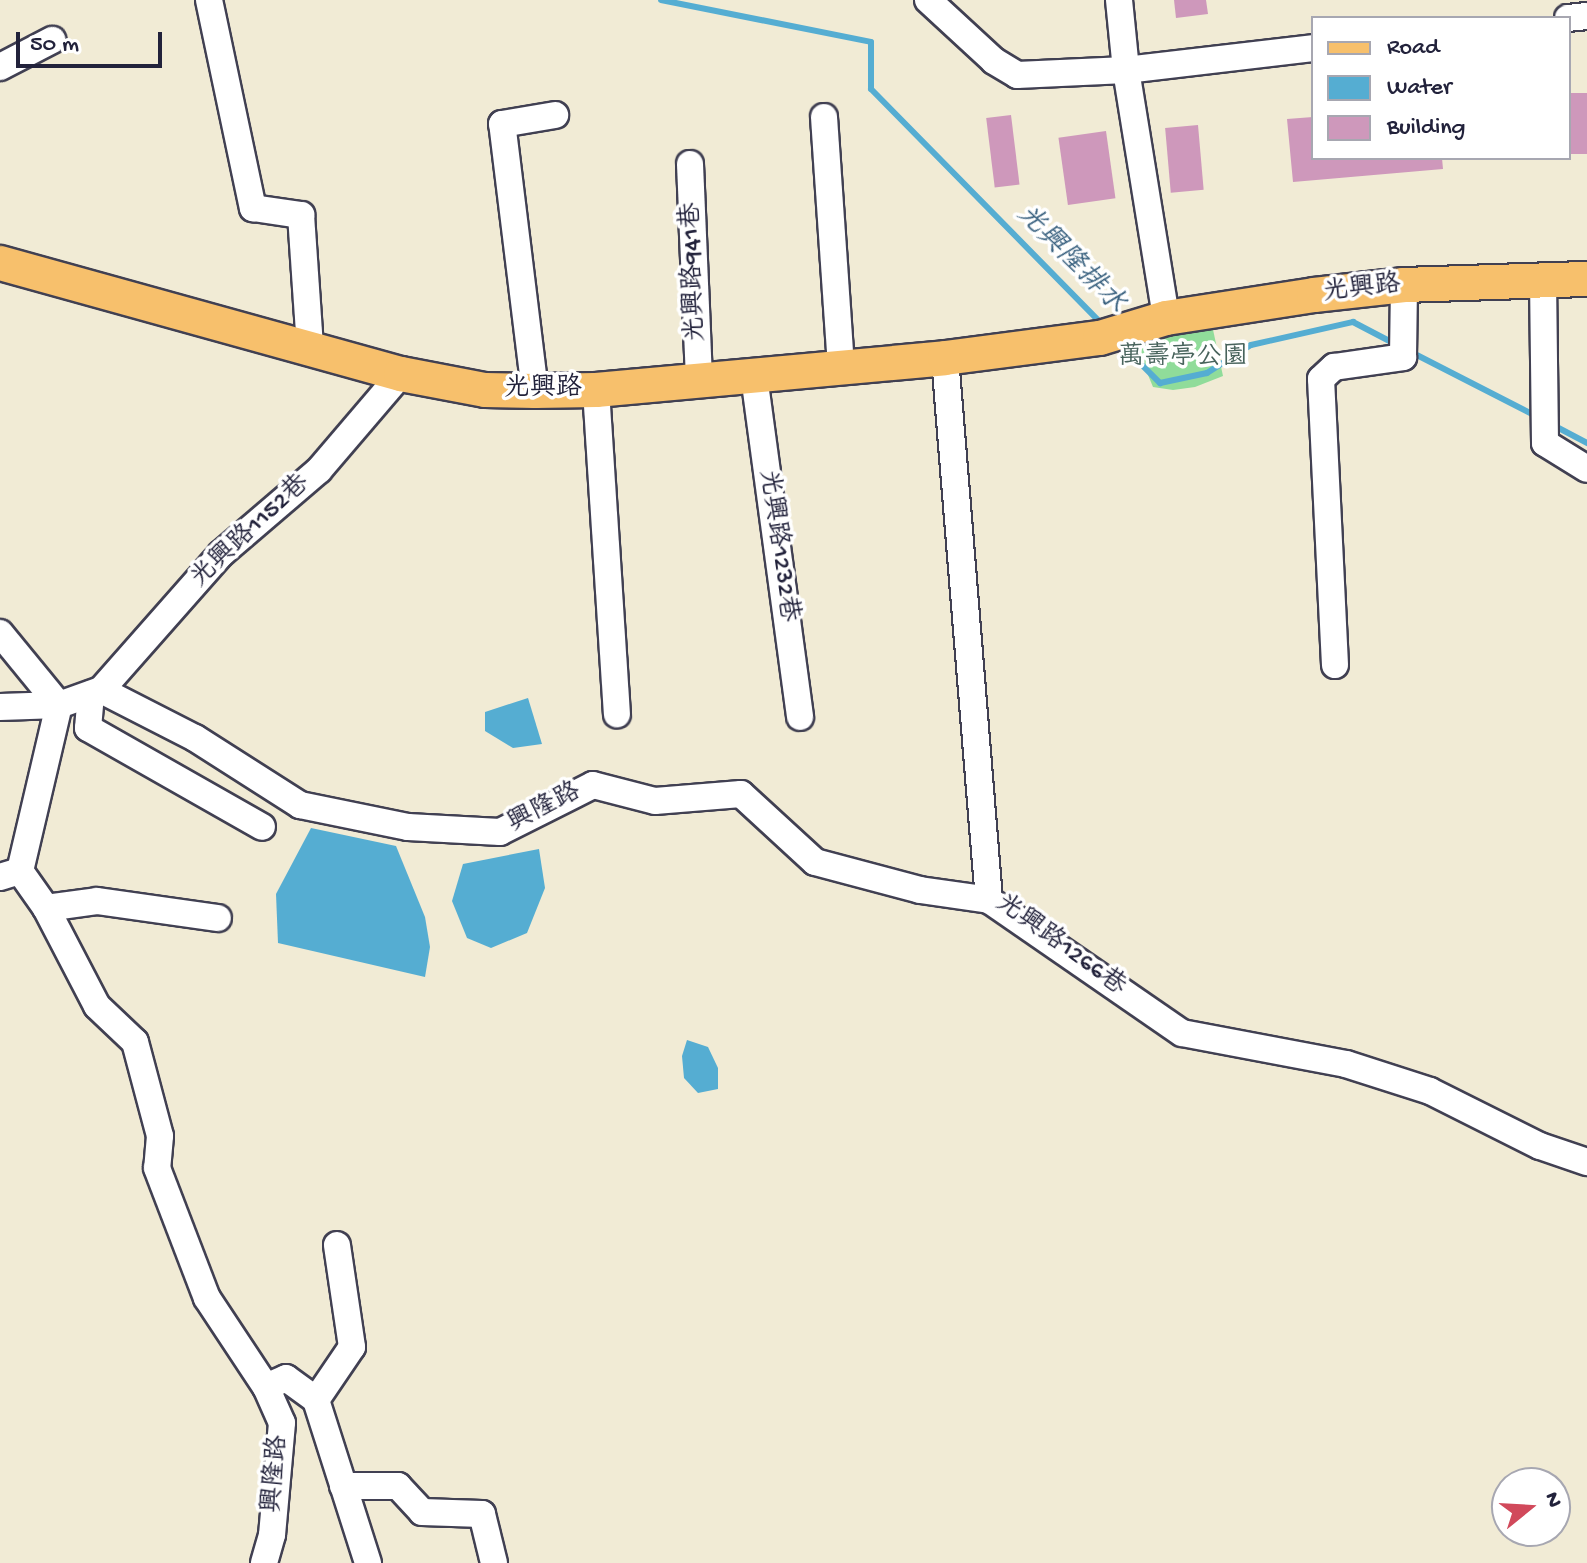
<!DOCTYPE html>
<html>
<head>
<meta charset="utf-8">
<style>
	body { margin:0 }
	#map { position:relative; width:1587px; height:1563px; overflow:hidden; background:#f1ebd5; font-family:"Gochi Hand","LXGW WenKai TC",sans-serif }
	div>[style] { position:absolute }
	.green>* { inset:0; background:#90dc9a }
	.water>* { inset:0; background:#55add2 }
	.stream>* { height:6px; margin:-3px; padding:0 3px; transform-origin:3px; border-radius:3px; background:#55add2 }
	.building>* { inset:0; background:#ce98bb; transform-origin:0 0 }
	.roads { filter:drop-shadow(2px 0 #414052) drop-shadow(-2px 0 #414052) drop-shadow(0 2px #414052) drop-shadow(0 -2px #414052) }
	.minor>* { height:26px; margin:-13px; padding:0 13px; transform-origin:13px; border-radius:13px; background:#fff }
	.major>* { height:34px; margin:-17px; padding:0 17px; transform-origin:17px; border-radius:17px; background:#f7c06c }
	span { translate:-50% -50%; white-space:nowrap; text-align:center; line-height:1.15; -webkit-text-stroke:7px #fff; paint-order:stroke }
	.street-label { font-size:26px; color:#22223b }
	.park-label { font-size:26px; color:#48635c }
	.water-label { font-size:28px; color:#39617f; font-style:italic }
	.legend { position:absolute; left:1311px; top:16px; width:260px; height:144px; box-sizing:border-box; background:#fff; border:2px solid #a7a7b1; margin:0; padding:10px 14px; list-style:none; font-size:24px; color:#22223b }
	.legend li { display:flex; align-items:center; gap:16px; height:40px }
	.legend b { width:40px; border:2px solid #a7a7b1 }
	.north { position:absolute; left:1491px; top:1467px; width:80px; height:80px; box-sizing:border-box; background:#fff; border:2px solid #a7a7b1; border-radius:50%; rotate:72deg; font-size:22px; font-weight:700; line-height:32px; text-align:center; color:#22223b }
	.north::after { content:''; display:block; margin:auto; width:28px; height:36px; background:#d1495b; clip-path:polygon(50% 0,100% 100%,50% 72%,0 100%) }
	.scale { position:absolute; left:16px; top:32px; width:146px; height:36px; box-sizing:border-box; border:4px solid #22223b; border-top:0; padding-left:10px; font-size:24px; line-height:28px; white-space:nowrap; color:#22223b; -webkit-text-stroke:6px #fff; paint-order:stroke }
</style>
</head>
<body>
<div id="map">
	<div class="green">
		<i style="clip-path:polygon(1212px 325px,1223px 376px,1195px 387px,1173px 390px,1153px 387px,1141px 358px,1142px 338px)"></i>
	</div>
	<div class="water">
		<i style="clip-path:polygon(528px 698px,542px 744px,513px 748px,485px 731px,485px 712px)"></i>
		<i style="clip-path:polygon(311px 828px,396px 846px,425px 917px,430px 947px,425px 977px,278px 943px,276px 894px)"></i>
		<i style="clip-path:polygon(539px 849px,545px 888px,527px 933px,491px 948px,467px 938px,452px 901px,463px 864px)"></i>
		<i style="clip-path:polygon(687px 1040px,708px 1047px,718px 1068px,718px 1089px,698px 1093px,684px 1078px,682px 1056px)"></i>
	</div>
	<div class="stream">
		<i style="left:661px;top:0;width:214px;rotate:11.3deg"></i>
		<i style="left:871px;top:42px;width:47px;rotate:90deg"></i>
		<i style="left:871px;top:89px;width:332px;rotate:45.5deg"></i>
		<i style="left:1120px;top:343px;width:57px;rotate:45deg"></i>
		<i style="left:1160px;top:383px;width:48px;rotate:-12deg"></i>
		<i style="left:1207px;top:373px;width:52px;rotate:-32.5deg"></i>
		<i style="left:1251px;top:345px;width:105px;rotate:-12.7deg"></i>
		<i style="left:1353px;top:322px;width:47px;rotate:27.6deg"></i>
		<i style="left:1409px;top:351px;width:145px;rotate:27.1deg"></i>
		<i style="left:1551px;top:424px;width:41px;rotate:27.8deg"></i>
	</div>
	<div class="building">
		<i style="clip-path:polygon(1174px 0,1206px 0,1208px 14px,1176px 18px)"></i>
		<i style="left:1587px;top:93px;width:61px;height:18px;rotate:90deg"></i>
		<i style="left:1011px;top:115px;width:70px;height:25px;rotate:83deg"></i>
		<i style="clip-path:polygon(1313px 117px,1313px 158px,1442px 158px,1443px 169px,1293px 182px,1287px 119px)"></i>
		<i style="left:1198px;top:125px;width:65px;height:33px;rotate:85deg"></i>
		<i style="left:1106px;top:131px;width:68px;height:48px;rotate:82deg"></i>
	</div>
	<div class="roads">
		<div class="minor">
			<i style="left:209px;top:0;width:213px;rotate:78.1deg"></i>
			<i style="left:253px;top:208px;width:49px;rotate:8.3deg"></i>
			<i style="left:301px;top:215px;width:133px;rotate:86.1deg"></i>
			<i style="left:928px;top:0;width:90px;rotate:42.7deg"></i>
			<i style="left:994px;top:61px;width:27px;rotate:31deg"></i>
			<i style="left:1017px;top:75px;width:109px;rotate:-2.6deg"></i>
			<i style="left:1126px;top:70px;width:188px;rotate:-6.7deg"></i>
			<i style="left:1119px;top:0;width:70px;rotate:84.3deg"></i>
			<i style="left:1126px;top:70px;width:251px;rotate:80.8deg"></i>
			<i style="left:1568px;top:18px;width:19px;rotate:-6deg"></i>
			<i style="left:0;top:67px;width:59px;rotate:-27.4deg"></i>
			<i style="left:824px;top:117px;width:250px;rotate:86.1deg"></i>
			<i style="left:690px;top:164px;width:216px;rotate:87.6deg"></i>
			<i style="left:1543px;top:279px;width:164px;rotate:89.3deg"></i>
			<i style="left:1545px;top:443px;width:49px;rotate:31.8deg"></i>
			<i style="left:945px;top:358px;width:544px;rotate:85.36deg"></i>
			<i style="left:989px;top:900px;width:234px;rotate:34.6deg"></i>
			<i style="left:1182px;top:1033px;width:167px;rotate:10.7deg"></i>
			<i style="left:1346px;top:1064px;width:88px;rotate:17.8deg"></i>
			<i style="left:1430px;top:1091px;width:123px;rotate:26.6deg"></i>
			<i style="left:1540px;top:1146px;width:50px;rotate:18.8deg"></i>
			<i style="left:754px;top:376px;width:344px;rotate:82.3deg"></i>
			<i style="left:596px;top:390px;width:325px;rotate:86.3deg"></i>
			<i style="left:535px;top:391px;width:269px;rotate:-97deg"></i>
			<i style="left:502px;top:124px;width:54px;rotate:-9.6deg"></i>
			<i style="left:0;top:633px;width:93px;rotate:50.7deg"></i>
			<i style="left:1335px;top:665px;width:286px;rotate:-92.8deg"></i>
			<i style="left:1321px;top:379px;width:18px;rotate:-43deg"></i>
			<i style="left:1334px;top:367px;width:70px;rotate:-8.2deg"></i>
			<i style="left:1403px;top:357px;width:72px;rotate:-89.2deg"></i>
			<i style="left:101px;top:690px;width:106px;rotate:27.1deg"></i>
			<i style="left:195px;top:738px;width:125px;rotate:32.5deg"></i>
			<i style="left:300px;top:805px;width:110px;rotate:11.5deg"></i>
			<i style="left:408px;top:827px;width:92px;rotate:3.1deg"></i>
			<i style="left:500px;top:832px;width:104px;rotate:-26.8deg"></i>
			<i style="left:593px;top:785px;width:64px;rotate:14.5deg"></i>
			<i style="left:655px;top:801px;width:86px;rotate:-4.7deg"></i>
			<i style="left:741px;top:794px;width:100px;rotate:42.6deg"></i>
			<i style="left:815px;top:862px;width:109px;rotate:14.9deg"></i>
			<i style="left:920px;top:890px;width:70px;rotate:8.2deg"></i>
			<i style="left:101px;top:690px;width:181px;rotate:-48.6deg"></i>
			<i style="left:221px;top:554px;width:129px;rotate:-40.6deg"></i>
			<i style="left:319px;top:470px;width:126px;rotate:-49.5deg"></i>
			<i style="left:91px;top:694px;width:34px;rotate:95deg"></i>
			<i style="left:88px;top:728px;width:200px;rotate:29.6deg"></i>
			<i style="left:0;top:707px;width:59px;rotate:-1.9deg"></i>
			<i style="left:20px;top:871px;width:171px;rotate:-76.8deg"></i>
			<i style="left:59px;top:705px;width:45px;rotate:-19.7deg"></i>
			<i style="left:0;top:877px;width:21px;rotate:-17deg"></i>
			<i style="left:20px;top:871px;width:45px;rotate:54.9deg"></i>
			<i style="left:46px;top:908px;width:110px;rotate:62.5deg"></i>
			<i style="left:97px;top:1006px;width:52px;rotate:43.5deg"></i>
			<i style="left:135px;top:1042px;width:97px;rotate:75.1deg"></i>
			<i style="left:160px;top:1136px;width:32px;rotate:95deg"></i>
			<i style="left:157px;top:1168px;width:139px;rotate:69deg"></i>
			<i style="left:207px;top:1298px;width:107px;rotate:56.5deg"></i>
			<i style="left:266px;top:1387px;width:39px;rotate:66deg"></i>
			<i style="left:282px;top:1423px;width:112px;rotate:95.1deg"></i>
			<i style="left:272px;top:1535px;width:29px;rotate:106deg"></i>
			<i style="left:46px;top:908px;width:51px;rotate:-7.8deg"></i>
			<i style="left:97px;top:901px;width:122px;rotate:8deg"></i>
			<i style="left:266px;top:1387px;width:22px;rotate:-24deg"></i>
			<i style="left:286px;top:1378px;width:37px;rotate:36deg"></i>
			<i style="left:316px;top:1400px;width:64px;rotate:-55.8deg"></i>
			<i style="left:352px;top:1347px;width:103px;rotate:-98.4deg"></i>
			<i style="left:316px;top:1400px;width:171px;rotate:72.3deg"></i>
			<i style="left:343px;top:1486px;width:55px"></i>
			<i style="left:398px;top:1486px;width:35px;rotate:47deg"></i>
			<i style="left:422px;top:1512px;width:60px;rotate:1.9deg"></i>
			<i style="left:482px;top:1514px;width:50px;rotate:76.2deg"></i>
		</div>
		<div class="major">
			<i style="left:0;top:263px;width:416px;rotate:15.5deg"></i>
			<i style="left:401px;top:374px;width:86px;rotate:10.8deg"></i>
			<i style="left:485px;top:390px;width:50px;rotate:1.1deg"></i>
			<i style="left:535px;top:391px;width:61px;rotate:-0.9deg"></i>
			<i style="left:596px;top:390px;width:350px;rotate:-5.2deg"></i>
			<i style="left:945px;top:358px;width:156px;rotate:-7.4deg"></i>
			<i style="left:1100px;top:338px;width:69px;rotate:-16.9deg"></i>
			<i style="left:1166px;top:318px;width:150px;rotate:-8.8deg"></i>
			<i style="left:1314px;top:295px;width:91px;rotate:-6.3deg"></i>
			<i style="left:1404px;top:285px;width:183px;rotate:-1.9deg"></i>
		</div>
	</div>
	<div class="street-label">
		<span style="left:695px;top:272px;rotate:-92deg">光興路941巷</span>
		<span style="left:1362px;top:290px;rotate:-6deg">光興路</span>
		<span style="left:543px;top:390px">光興路</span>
		<span style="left:251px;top:532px;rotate:-43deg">光興路1152巷</span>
		<span style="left:777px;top:546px;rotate:82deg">光興路1232巷</span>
		<span style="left:545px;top:809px;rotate:-27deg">興隆路</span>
		<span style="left:1060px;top:946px;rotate:36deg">光興路1266巷</span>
		<span style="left:277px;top:1474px;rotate:-85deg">興隆路</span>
	</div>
	<div class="park-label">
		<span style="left:1183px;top:359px">萬壽亭公園</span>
	</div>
	<div class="water-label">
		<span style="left:1070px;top:260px;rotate:45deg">光興隆排水</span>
	</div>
	<ul class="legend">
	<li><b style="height:10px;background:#f7c06c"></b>Road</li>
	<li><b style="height:22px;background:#55add2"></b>Water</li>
	<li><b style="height:22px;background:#ce98bb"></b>Building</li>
	</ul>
	<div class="north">N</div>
	<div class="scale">50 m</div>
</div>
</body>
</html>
